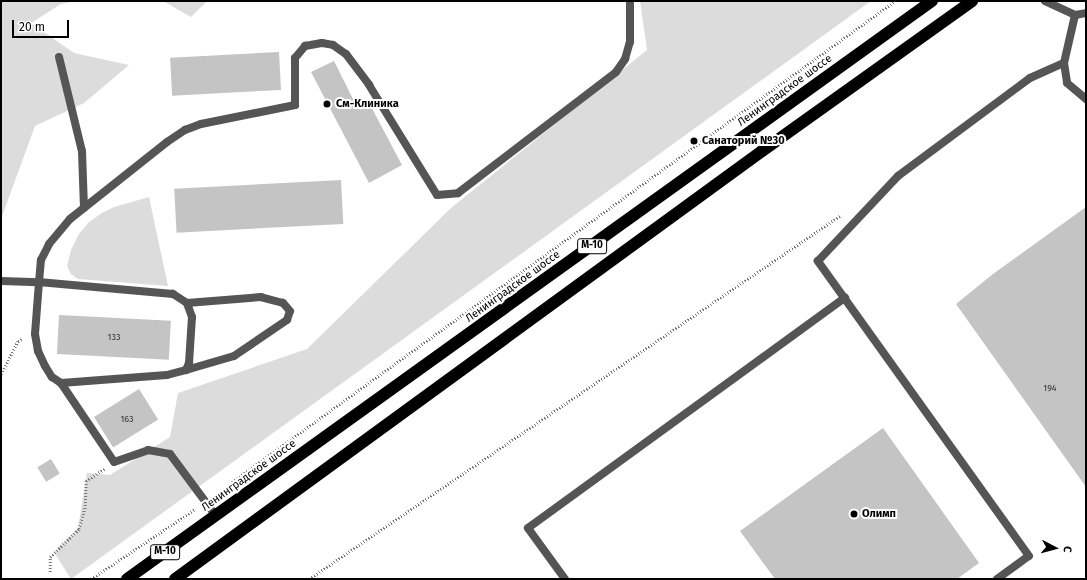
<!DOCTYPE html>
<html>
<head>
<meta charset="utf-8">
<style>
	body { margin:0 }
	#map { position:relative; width:1087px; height:580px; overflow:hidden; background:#fff; font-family:"Fira Sans",sans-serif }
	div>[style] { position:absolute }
	.green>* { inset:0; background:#dcdcdc }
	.building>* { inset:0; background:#c4c4c4; transform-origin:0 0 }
	.path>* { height:2.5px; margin-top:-1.25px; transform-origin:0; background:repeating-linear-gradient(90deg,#777 0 1px,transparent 0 3px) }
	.lane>* { height:8px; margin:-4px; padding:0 4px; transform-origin:4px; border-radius:4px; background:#555 }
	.highway>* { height:12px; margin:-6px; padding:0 6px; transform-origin:6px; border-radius:6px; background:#000 }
	.dots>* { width:11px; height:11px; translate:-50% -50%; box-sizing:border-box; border:2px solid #fff; border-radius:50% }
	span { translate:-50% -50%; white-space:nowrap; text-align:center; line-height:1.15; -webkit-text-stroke:4px #fff; paint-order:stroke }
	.number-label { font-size:9px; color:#313131 }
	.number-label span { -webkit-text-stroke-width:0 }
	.shield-label span { padding:1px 3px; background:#fff; border:1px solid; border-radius:3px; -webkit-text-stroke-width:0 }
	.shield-label { font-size:10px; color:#000; font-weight:700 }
	.street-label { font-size:11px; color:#000 }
	.poi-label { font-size:11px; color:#000; font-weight:700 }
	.left { translate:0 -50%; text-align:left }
	.frame { position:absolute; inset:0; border:2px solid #000; pointer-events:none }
	.north { position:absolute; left:1035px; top:528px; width:40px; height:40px; -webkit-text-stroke:3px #fff; paint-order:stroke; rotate:96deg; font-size:11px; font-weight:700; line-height:16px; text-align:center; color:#000 }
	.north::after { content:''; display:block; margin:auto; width:14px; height:18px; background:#000; clip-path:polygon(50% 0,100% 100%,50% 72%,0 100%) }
	.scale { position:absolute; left:12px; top:20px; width:57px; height:18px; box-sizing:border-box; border:2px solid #000; border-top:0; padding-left:5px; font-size:12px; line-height:14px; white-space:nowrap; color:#000; -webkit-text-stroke:3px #fff; paint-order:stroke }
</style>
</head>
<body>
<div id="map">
	<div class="green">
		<i style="clip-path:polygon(2px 1px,77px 1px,61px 4px,31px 23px,74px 53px,129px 65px,84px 103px,35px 126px,1px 219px)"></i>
		<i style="clip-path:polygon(163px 1px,207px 1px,191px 17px)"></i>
		<i style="clip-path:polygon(640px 1px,871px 1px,71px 579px,54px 552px,78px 528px,87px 473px,110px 475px,170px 437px,178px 393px,307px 349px,451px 208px,647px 50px)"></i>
		<i style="clip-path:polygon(149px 197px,168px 286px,78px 279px,71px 274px,67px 266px,71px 250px,79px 234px,89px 222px,102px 213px,114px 207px)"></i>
	</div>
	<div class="building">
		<i style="left:279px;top:52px;width:38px;height:109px;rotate:87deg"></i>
		<i style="clip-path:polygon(334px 61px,356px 105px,367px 99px,402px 165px,369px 183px,311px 72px)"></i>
		<i style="left:341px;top:180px;width:44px;height:167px;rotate:87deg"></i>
		<i style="clip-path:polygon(1086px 207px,1086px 487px,956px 304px,993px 274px)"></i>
		<i style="left:59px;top:315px;width:112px;height:39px;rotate:3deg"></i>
		<i style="left:139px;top:389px;width:36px;height:53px;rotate:58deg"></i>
		<i style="clip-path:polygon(883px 428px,979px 563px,957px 579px,775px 579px,740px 531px)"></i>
		<i style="left:51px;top:459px;width:17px;height:16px;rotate:59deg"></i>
	</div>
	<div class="path">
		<i style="left:1px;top:374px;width:37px;rotate:-63deg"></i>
		<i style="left:18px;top:341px;width:4px;rotate:-27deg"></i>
		<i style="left:232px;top:482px;width:819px;rotate:-35.96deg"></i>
		<i style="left:50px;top:572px;width:15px;rotate:-90deg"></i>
		<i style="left:50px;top:557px;width:40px;rotate:-44deg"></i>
		<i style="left:79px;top:529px;width:24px;rotate:-75deg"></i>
		<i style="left:85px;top:506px;width:25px;rotate:-88deg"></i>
		<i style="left:86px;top:481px;width:22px;rotate:-34deg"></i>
		<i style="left:91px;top:579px;width:125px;rotate:-33.9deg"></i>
		<i style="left:309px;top:579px;width:645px;rotate:-34.38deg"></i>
	</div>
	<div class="lane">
		<i style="left:1045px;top:1px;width:33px;rotate:25deg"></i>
		<i style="left:1075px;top:15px;width:11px;rotate:-10deg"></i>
		<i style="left:1075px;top:15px;width:49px;rotate:102.9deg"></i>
		<i style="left:1064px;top:63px;width:20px;rotate:81deg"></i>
		<i style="left:1067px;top:83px;width:25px;rotate:40deg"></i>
		<i style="left:59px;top:57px;width:97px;rotate:76.3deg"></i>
		<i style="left:82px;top:151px;width:57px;rotate:88deg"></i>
		<i style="left:1px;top:281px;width:38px;rotate:2deg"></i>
		<i style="left:39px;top:282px;width:22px;rotate:-85deg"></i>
		<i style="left:41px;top:260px;width:18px;rotate:-63deg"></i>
		<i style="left:49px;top:244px;width:33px;rotate:-50deg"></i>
		<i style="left:70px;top:219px;width:124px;rotate:-38.4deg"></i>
		<i style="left:167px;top:142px;width:22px;rotate:-34deg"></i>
		<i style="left:185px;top:130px;width:17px;rotate:-21deg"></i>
		<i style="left:201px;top:124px;width:96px;rotate:-11.4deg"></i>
		<i style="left:295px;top:105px;width:47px;rotate:-90deg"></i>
		<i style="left:295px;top:58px;width:16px;rotate:-50deg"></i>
		<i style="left:305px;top:46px;width:17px;rotate:-10deg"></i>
		<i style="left:322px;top:43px;width:11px;rotate:10deg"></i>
		<i style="left:333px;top:45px;width:16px;rotate:35deg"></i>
		<i style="left:346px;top:54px;width:39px;rotate:53deg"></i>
		<i style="left:369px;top:85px;width:129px;rotate:58.3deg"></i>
		<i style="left:437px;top:195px;width:21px;rotate:-5deg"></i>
		<i style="left:458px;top:193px;width:199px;rotate:-37.4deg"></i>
		<i style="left:616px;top:72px;width:16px;rotate:-55deg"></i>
		<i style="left:625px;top:59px;width:18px;rotate:-74deg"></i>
		<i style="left:630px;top:42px;width:41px;rotate:-90deg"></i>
		<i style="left:186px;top:370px;width:50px;rotate:-16.3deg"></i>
		<i style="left:234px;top:356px;width:64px;rotate:-34.2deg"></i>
		<i style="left:287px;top:320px;width:9px;rotate:-72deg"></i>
		<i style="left:290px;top:311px;width:11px;rotate:-131deg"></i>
		<i style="left:283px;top:303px;width:23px;rotate:-165deg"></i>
		<i style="left:261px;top:297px;width:74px;rotate:175.4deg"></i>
		<i style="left:61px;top:383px;width:106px;rotate:-4.3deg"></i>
		<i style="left:167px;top:375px;width:20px;rotate:-15deg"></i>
		<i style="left:186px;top:370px;width:8px;rotate:-67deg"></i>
		<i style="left:189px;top:363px;width:46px;rotate:-86.3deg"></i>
		<i style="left:192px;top:317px;width:15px;rotate:-110deg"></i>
		<i style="left:187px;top:303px;width:17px;rotate:-147deg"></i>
		<i style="left:173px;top:294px;width:135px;rotate:-174.9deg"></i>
		<i style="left:39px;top:282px;width:52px;rotate:94.4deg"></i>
		<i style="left:35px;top:334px;width:17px;rotate:80deg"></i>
		<i style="left:38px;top:351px;width:17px;rotate:65deg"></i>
		<i style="left:45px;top:366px;width:13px;rotate:58deg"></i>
		<i style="left:52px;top:377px;width:11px;rotate:34deg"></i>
		<i style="left:61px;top:383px;width:95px;rotate:56.1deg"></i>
		<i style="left:114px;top:462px;width:36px;rotate:-19deg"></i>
		<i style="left:148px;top:450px;width:22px;rotate:10deg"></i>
		<i style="left:170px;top:454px;width:77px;rotate:53.4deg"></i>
		<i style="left:565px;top:579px;width:63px;rotate:-126deg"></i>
		<i style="left:528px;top:528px;width:392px;rotate:-36deg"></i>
		<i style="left:997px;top:579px;width:39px;rotate:-36deg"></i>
		<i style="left:1029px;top:556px;width:363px;rotate:-125.6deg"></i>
		<i style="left:818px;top:261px;width:117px;rotate:-46.7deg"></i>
		<i style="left:898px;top:176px;width:164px;rotate:-36.6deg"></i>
		<i style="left:1030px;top:78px;width:37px;rotate:-24deg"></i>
	</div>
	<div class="highway">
		<i style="left:127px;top:579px;width:991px;rotate:-35.68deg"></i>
		<i style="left:175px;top:579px;width:726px;rotate:-36.1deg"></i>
		<i style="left:762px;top:151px;width:258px;rotate:-35.5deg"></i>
	</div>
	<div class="dots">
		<i style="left:327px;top:104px;background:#000"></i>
		<i style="left:694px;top:141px;background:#000"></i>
		<i style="left:854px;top:514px;background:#000"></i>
	</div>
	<div class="number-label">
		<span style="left:114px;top:337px">133</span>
		<span style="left:1050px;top:388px">194</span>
		<span style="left:127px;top:419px">163</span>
	</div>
	<div class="shield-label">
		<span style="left:592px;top:246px">М-10</span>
		<span style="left:165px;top:552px">М-10</span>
	</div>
	<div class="street-label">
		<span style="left:785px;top:91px;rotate:-36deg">Ленинградское шоссе</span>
		<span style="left:513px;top:287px;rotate:-36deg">Ленинградское шоссе</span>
		<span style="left:249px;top:476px;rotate:-36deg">Ленинградское шоссе</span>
	</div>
	<div class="poi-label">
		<span class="left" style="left:336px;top:104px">См-Клиника</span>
		<span class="left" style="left:702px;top:141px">Санаторий №30</span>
		<span class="left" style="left:862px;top:514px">Олимп</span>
	</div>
	<div class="frame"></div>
	<div class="north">С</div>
	<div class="scale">20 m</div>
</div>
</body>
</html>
